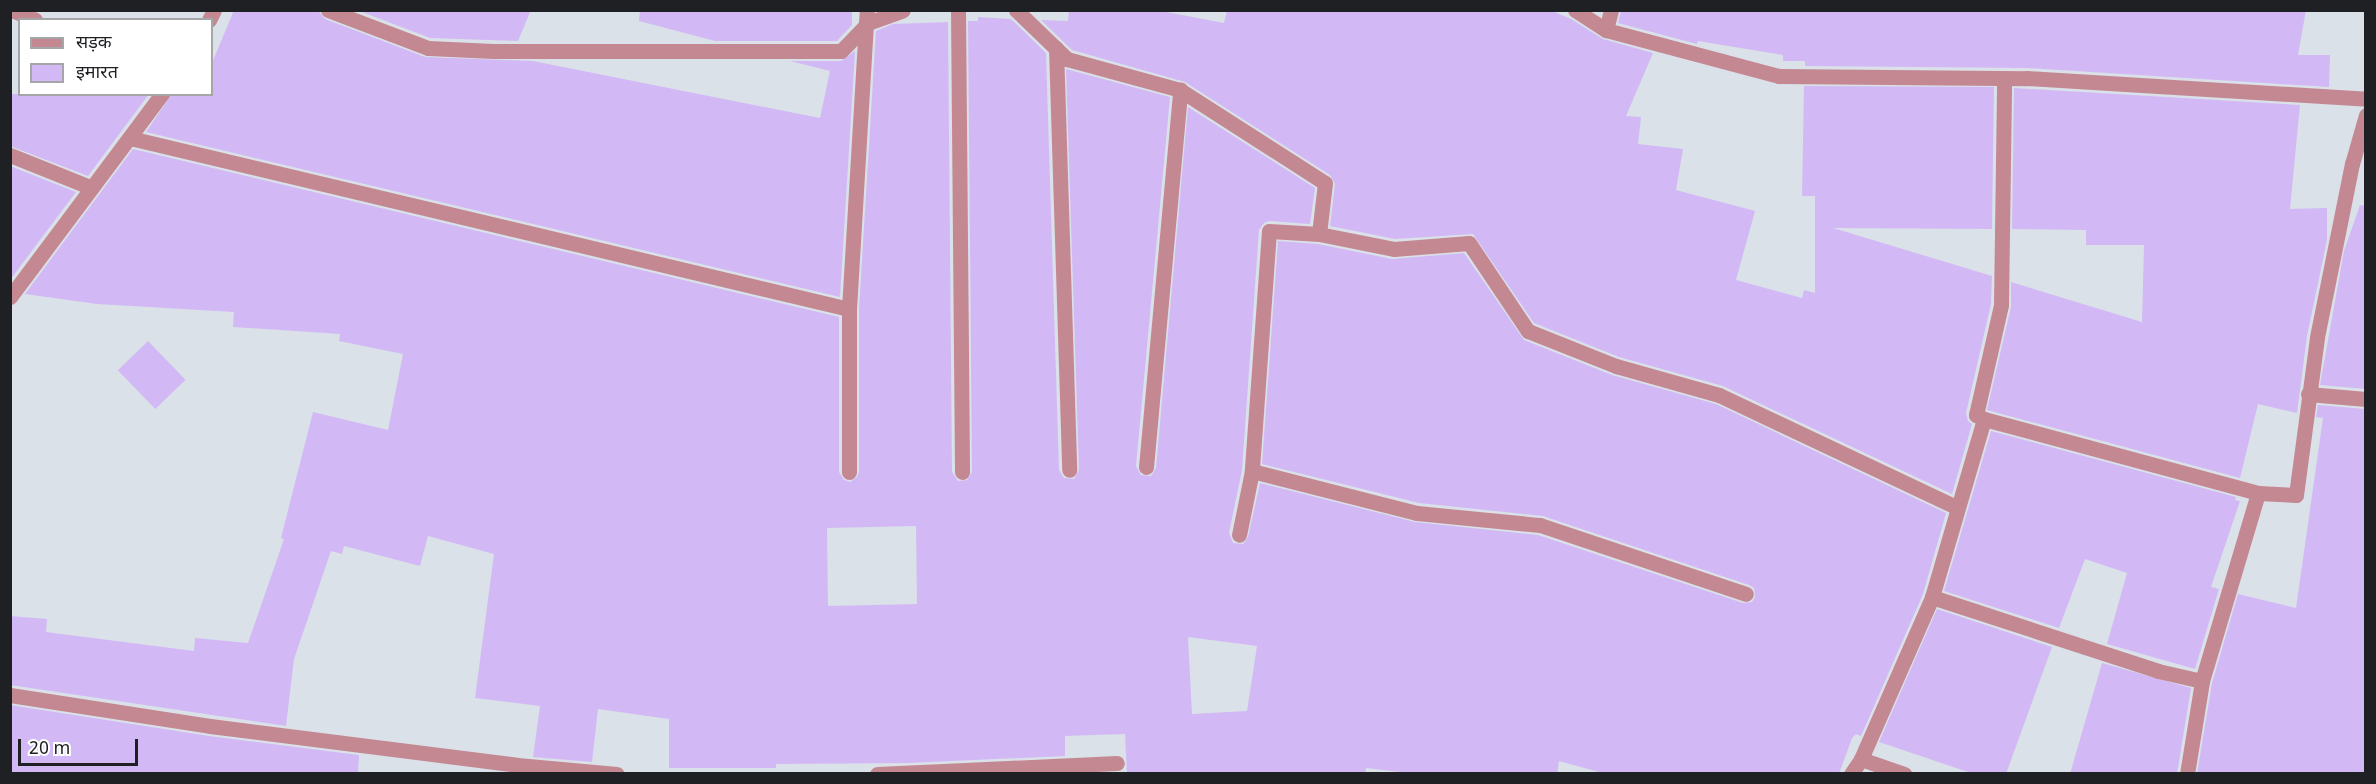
<!DOCTYPE html>
<html>
<head>
<meta charset="utf-8">
<style>
	body { margin:0 }
	#map { position:relative; width:2376px; height:784px; overflow:hidden; background:#dae1e9; font-family:Georgia,"Noto Sans Devanagari",serif }
	div>[style] { position:absolute }
	.building>* { inset:0; background:#d2b9f5; transform-origin:0 0 }
	.minor>* { height:15px; margin:-7.5px; padding:0 7.5px; transform-origin:7.5px; border-radius:7.5px; background:#c48893 }
	.tertiary>* { height:15px; margin:-7.5px; padding:0 7.5px; transform-origin:7.5px; border-radius:7.5px; background:#c48893 }
	span { translate:-50% -50%; white-space:nowrap; text-align:center; line-height:1.15; -webkit-text-stroke:4.5px #fff; paint-order:stroke }
	.frame { position:absolute; inset:0; border:12px solid #1e2023; pointer-events:none }
	.legend { position:absolute; left:18px; top:18px; width:195px; height:78px; box-sizing:border-box; background:#fff; border:2px solid #a5a6a7; margin:0; padding:8px 10px; list-style:none; font-size:18px; color:#1e2023 }
	.legend li { display:flex; align-items:center; gap:12px; height:30px }
	.legend b { width:30px; border:2px solid #a5a6a7 }
	.scale { position:absolute; left:18px; top:739px; width:120px; height:27px; box-sizing:border-box; border:3px solid #1e2023; border-top:0; padding-left:8px; font-size:18px; line-height:21px; white-space:nowrap; color:#1e2023; -webkit-text-stroke:4px #fff; paint-order:stroke }
</style>
</head>
<body>
<div id="map">
	<div class="building">
		<i style="clip-path:polygon(234px 10px,318px 10px,325px 19px,425px 57px,533px 61px,820px 118px,830px 71px,790px 61px,841px 61px,855px 51px,840px 297px,146px 132px,172px 94px,212px 94px,212px 63px)"></i>
		<i style="clip-path:polygon(357px 10px,531px 10px,518px 41px,430px 38px)"></i>
		<i style="clip-path:polygon(640px 10px,852px 10px,852px 25px,837px 41px,715px 41px,639px 21px)"></i>
		<i style="clip-path:polygon(1069px 10px,1156px 10px,1224px 23px,1227px 10px,1550px 10px,1571px 19px,1603px 39px,1653px 53px,1626px 116px,1641px 117px,1638px 144px,1683px 149px,1676px 190px,1755px 211px,1736px 280px,1802px 298px,1804px 290px,1815px 293px,1815px 196px,1802px 196px,1804px 86px,1994px 87px,1992px 229px,1833px 228px,1992px 276px,1991px 304px,1966px 413px,1968px 421px,1972px 424px,1952px 494px,1723px 386px,1619px 357px,1534px 323px,1473px 234px,1395px 239px,1330px 226px,1335px 184px,1330px 175px,1185px 82px,1072px 50px,1041px 20px,1068px 21px)"></i>
		<i style="clip-path:polygon(1621px 10px,2306px 10px,2298px 55px,2330px 55px,2329px 87px,2028px 68px,1805px 66px,1805px 61px,1783px 61px,1783px 55px,1698px 41px,1697px 44px,1618px 23px)"></i>
		<i style="clip-path:polygon(evenodd,978px 17px,1011px 19px,1046px 53px,1059px 470px,1064px 478px,1074px 479px,1079px 470px,1066px 69px,1170px 97px,1136px 466px,1141px 475px,1151px 476px,1156px 468px,1188px 107px,1315px 188px,1310px 224px,1269px 221px,1264px 223px,1259px 230px,1242px 470px,1229px 533px,1233px 543px,1243px 544px,1248px 537px,1260px 483px,1415px 522px,1538px 535px,1743px 603px,1752px 602px,1755px 597px,1754px 588px,1749px 585px,1543px 516px,1419px 503px,1262px 464px,1278px 241px,1318px 244px,1392px 259px,1464px 253px,1524px 340px,1612px 375px,1716px 404px,1946px 513px,1923px 594px,1861px 736px,1856px 734px,1852px 738px,1839px 774px,1606px 774px,1559px 761px,1557px 774px,1418px 774px,1366px 768px,1365px 774px,1127px 774px,1125px 734px,1065px 736px,1065px 756px,907px 763px,776px 764px,776px 768px,669px 768px,669px 719px,598px 709px,592px 762px,533px 757px,540px 706px,475px 698px,494px 554px,428px 536px,420px 566px,344px 546px,342px 554px,331px 551px,294px 659px,286px 726px,10px 685px,10px 616px,47px 619px,46px 632px,194px 651px,195px 638px,248px 643px,284px 539px,281px 538px,313px 412px,388px 430px,403px 354px,339px 341px,340px 334px,233px 327px,234px 312px,97px 304px,25px 294px,133px 149px,839px 317px,839px 472px,844px 480px,850px 482px,857px 477px,859px 472px,859px 309px,876px 31px,893px 24px,948px 22px,952px 472px,958px 481px,967px 480px,972px 472px,968px 21px,978px 21px,978px 17px,916px 526px,917px 604px,828px 606px,827px 528px,916px 526px,978px 17px,1188px 637px,1257px 646px,1247px 711px,1192px 714px,1188px 637px)"></i>
		<i style="clip-path:polygon(2014px 88px,2300px 105px,2290px 209px,2327px 208px,2327px 240px,2307px 336px,2297px 413px,2258px 404px,2240px 478px,1987px 410px,2011px 307px,2011px 282px,2142px 322px,2144px 245px,2086px 245px,2086px 230px,2012px 229px)"></i>
		<i style="clip-path:polygon(10px 94px,149px 94px,88px 176px,10px 146px)"></i>
		<i style="clip-path:polygon(10px 166px,76px 192px,10px 280px)"></i>
		<i style="clip-path:polygon(2360px 205px,2366px 206px,2366px 389px,2320px 385px,2344px 251px)"></i>
		<i style="left:148px;top:341px;width:54px;height:42px;rotate:46deg"></i>
		<i style="clip-path:polygon(2318px 405px,2366px 409px,2366px 774px,2197px 774px,2212px 683px,2238px 594px,2296px 608px,2323px 418px,2316px 417px)"></i>
		<i style="clip-path:polygon(1991px 431px,2236px 497px,2235px 500px,2240px 501px,2211px 587px,2219px 589px,2195px 669px,2107px 644px,2127px 573px,2085px 559px,2059px 628px,1944px 591px)"></i>
		<i style="clip-path:polygon(1937px 609px,2052px 647px,2006px 774px,1974px 774px,1879px 742px)"></i>
		<i style="clip-path:polygon(2102px 663px,2191px 688px,2177px 774px,2070px 774px)"></i>
		<i style="clip-path:polygon(10px 705px,209px 736px,359px 755px,358px 774px,10px 774px)"></i>
	</div>
	<div class="minor">
		<i style="left:12px;top:10px;width:25px;rotate:23deg"></i>
		<i style="left:328px;top:10px;width:107px;rotate:20.8deg"></i>
		<i style="left:428px;top:48px;width:65px;rotate:2.6deg"></i>
		<i style="left:493px;top:51px;width:348px"></i>
		<i style="left:841px;top:51px;width:39px;rotate:-46deg"></i>
		<i style="left:868px;top:23px;width:37px;rotate:-20deg"></i>
		<i style="left:958px;top:10px;width:462px;rotate:89.5deg"></i>
		<i style="left:1016px;top:10px;width:71px;rotate:43.9deg"></i>
		<i style="left:1067px;top:59px;width:117px;rotate:15.3deg"></i>
		<i style="left:1180px;top:90px;width:172px;rotate:32.7deg"></i>
		<i style="left:1325px;top:183px;width:51px;rotate:96.7deg"></i>
		<i style="left:1319px;top:234px;width:50px;rotate:-176.6deg"></i>
		<i style="left:1269px;top:231px;width:241px;rotate:94.1deg"></i>
		<i style="left:1252px;top:471px;width:65px;rotate:101.5deg"></i>
		<i style="left:1575px;top:10px;width:37px;rotate:33deg"></i>
		<i style="left:1606px;top:30px;width:179px;rotate:14.9deg"></i>
		<i style="left:1779px;top:76px;width:248px;rotate:0.5deg"></i>
		<i style="left:2027px;top:78px;width:340px;rotate:3.5deg"></i>
		<i style="left:1606px;top:30px;width:21px;rotate:-76deg"></i>
		<i style="left:1056px;top:48px;width:422px;rotate:88.2deg"></i>
		<i style="left:130px;top:138px;width:739px;rotate:13.38deg"></i>
		<i style="left:10px;top:155px;width:88px;rotate:21.9deg"></i>
		<i style="left:1319px;top:234px;width:76px;rotate:11.3deg"></i>
		<i style="left:1394px;top:249px;width:75px;rotate:-4.6deg"></i>
		<i style="left:1469px;top:243px;width:106px;rotate:56.2deg"></i>
		<i style="left:1528px;top:331px;width:95px;rotate:21.7deg"></i>
		<i style="left:1616px;top:366px;width:107px;rotate:15.7deg"></i>
		<i style="left:1719px;top:395px;width:264px;rotate:25.3deg"></i>
		<i style="left:2308px;top:394px;width:58px;rotate:4.9deg"></i>
		<i style="left:1984px;top:419px;width:9px;rotate:-153deg"></i>
		<i style="left:1976px;top:415px;width:113px;rotate:-77.2deg"></i>
		<i style="left:2001px;top:305px;width:227px;rotate:-89.2deg"></i>
		<i style="left:1146px;top:467px;width:379px;rotate:-84.8deg"></i>
		<i style="left:1252px;top:471px;width:170px;rotate:14.3deg"></i>
		<i style="left:1417px;top:513px;width:124px;rotate:5.6deg"></i>
		<i style="left:1540px;top:525px;width:217px;rotate:18.5deg"></i>
		<i style="left:849px;top:472px;width:163px;rotate:-90deg"></i>
		<i style="left:849px;top:309px;width:300px;rotate:-86.6deg"></i>
		<i style="left:1932px;top:597px;width:238px;rotate:18.1deg"></i>
		<i style="left:2158px;top:671px;width:45px;rotate:12.8deg"></i>
		<i style="left:10px;top:695px;width:202px;rotate:8.8deg"></i>
		<i style="left:210px;top:726px;width:309px;rotate:7.2deg"></i>
		<i style="left:517px;top:765px;width:100px;rotate:5.1deg"></i>
		<i style="left:1861px;top:759px;width:46px;rotate:19.2deg"></i>
		<i style="left:877px;top:774px;width:240px;rotate:-2.6deg"></i>
		<i style="left:1851px;top:774px;width:18px;rotate:-56deg"></i>
		<i style="left:1861px;top:759px;width:177px;rotate:-66.3deg"></i>
		<i style="left:1932px;top:597px;width:185px;rotate:-73.7deg"></i>
		<i style="left:1984px;top:419px;width:284px;rotate:15.1deg"></i>
		<i style="left:2258px;top:493px;width:38px;rotate:3deg"></i>
		<i style="left:2296px;top:495px;width:159px;rotate:-82.4deg"></i>
		<i style="left:2317px;top:337px;width:177px;rotate:-78.6deg"></i>
		<i style="left:2352px;top:164px;width:51px;rotate:-74.1deg"></i>
		<i style="left:2187px;top:774px;width:94px;rotate:-80.8deg"></i>
		<i style="left:2202px;top:681px;width:196px;rotate:-73.4deg"></i>
	</div>
	<div class="tertiary">
		<i style="left:209px;top:20px;width:11px;rotate:-63deg"></i>
		<i style="left:10px;top:297px;width:254px;rotate:-53.2deg"></i>
	</div>
	<div class="frame"></div>
	<ul class="legend">
	<li><b style="height:8px;background:#c48893"></b>सड़क</li>
	<li><b style="height:16px;background:#d2b9f5"></b>इमारत</li>
	</ul>
	<div class="scale">20 m</div>
</div>
</body>
</html>
